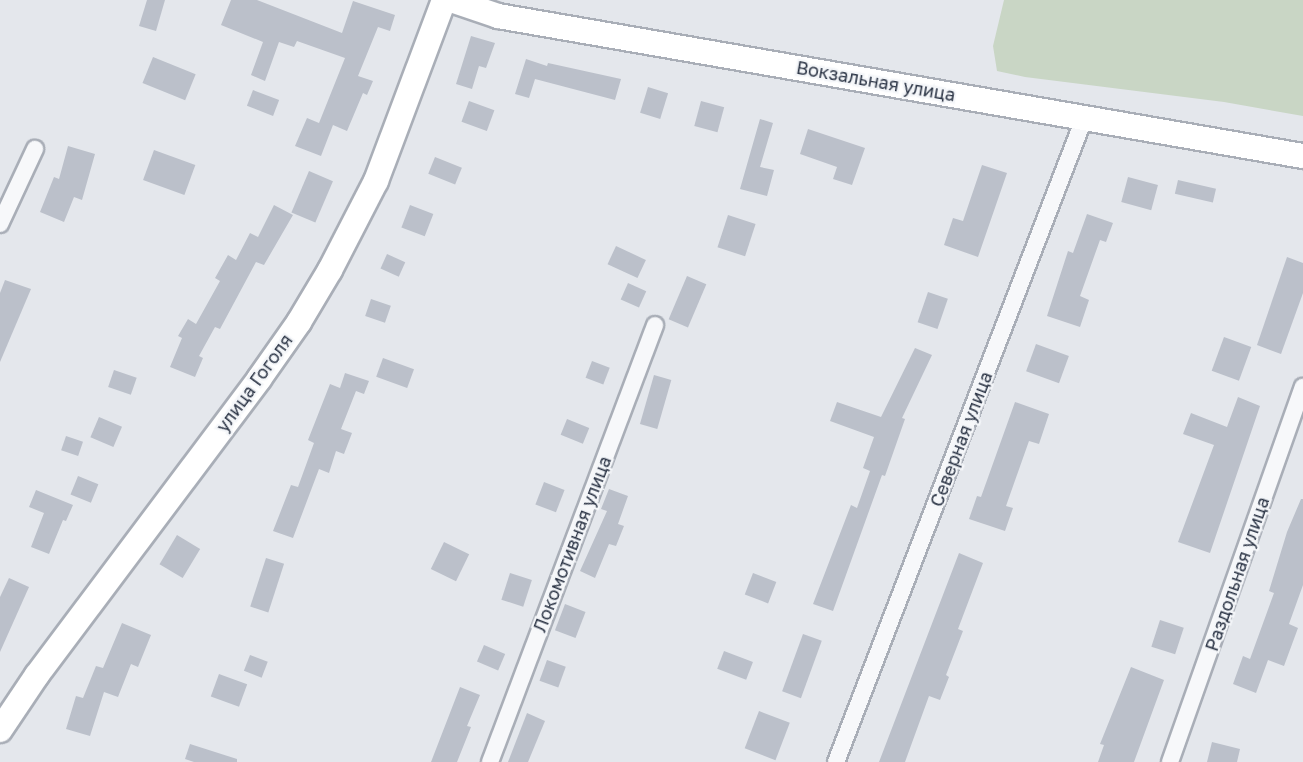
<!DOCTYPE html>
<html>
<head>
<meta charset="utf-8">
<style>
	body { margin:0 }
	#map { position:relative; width:1303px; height:762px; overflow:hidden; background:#e4e7ec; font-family:"Golos Text",sans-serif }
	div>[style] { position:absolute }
	.green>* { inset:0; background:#c9d6c5 }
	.building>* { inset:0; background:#bbc0ca; transform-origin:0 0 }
	.roads { filter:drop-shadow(2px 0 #a9aeb7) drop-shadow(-2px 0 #a9aeb7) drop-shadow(0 2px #a9aeb7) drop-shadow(0 -2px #a9aeb7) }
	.minor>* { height:16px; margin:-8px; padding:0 8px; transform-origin:8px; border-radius:8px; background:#f7f8fa }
	.secondary>* { height:24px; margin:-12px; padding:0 12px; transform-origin:12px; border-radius:12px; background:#fff }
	span { translate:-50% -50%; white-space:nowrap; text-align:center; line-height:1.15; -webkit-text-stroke:4.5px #f4f6f9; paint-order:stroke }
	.street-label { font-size:18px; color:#2b3445 }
</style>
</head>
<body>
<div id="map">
	<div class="green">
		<i style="clip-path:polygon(1004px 0,1303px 0,1303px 116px,1224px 102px,1025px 77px,997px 71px,993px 46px)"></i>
	</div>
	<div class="building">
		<i style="clip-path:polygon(147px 0,165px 0,156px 31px,139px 26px)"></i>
		<i style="clip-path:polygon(231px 0,257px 0,342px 33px,353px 1px,395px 15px,390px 31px,378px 27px,358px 76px,373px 81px,367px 95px,363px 93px,347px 131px,333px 125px,321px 156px,295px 146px,307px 118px,319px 123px,345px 58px,297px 41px,294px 47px,279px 42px,265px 81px,251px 75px,263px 42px,221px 25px)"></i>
		<i style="clip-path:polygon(471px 36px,495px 43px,486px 68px,479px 66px,472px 89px,456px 84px)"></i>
		<i style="left:153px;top:57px;width:46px;height:28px;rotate:22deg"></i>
		<i style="clip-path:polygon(526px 59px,547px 66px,548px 63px,621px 79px,615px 100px,535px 79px,529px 98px,515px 94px)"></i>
		<i style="left:648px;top:87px;width:21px;height:27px;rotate:17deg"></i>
		<i style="left:253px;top:90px;width:28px;height:17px;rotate:21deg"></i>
		<i style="left:469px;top:101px;width:27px;height:22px;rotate:20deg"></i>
		<i style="left:701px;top:101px;width:24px;height:26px;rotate:15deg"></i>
		<i style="clip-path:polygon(760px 119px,773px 123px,760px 167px,774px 170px,767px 196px,740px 189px)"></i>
		<i style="clip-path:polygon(808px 129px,865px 148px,852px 185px,833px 179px,837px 167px,800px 154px)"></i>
		<i style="clip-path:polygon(68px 146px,95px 154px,82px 200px,74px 197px,64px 222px,40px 212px,54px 177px,59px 179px)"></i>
		<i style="left:154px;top:150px;width:44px;height:32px;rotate:20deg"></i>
		<i style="left:435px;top:157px;width:29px;height:18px;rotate:22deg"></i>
		<i style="clip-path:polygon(982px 165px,1007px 173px,978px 257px,944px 245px,953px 218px,963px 221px)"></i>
		<i style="left:309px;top:171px;width:26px;height:45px;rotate:23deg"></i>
		<i style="left:1128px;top:177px;width:31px;height:26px;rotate:15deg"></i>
		<i style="left:1178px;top:180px;width:39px;height:14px;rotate:13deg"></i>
		<i style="clip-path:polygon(274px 205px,293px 215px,264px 265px,256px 262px,220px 329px,215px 327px,199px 356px,203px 358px,195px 377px,170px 367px,182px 338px,178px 336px,188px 319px,196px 324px,220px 281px,215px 278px,228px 255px,236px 260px,250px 233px,258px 237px)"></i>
		<i style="left:410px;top:205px;width:25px;height:24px;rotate:21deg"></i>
		<i style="clip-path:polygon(1087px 214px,1113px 223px,1106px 242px,1100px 240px,1080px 296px,1089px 300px,1080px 327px,1047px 316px,1068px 251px,1073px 253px)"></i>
		<i style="left:728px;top:215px;width:29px;height:34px;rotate:18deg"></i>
		<i style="left:616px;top:246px;width:33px;height:20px;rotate:25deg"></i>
		<i style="left:387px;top:254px;width:20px;height:16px;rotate:24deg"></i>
		<i style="clip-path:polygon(1287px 257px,1303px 263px,1303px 293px,1281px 354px,1257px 345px)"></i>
		<i style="left:687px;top:276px;width:21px;height:47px;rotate:23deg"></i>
		<i style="clip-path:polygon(5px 280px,31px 289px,0 362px,0 293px)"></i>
		<i style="left:628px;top:283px;width:20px;height:18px;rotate:24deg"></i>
		<i style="left:928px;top:292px;width:21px;height:32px;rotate:19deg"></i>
		<i style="left:371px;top:299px;width:21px;height:18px;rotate:19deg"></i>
		<i style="left:1224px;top:337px;width:29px;height:36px;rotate:20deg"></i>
		<i style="left:1036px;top:344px;width:35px;height:29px;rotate:20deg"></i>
		<i style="clip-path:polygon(915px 348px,932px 355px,902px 418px,905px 419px,885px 476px,882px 475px,833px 611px,813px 604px,851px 505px,857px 508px,870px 471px,863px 468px,874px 437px,830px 421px,837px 402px,881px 417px)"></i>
		<i style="left:383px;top:358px;width:33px;height:20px;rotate:20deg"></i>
		<i style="left:592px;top:361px;width:19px;height:18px;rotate:21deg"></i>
		<i style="left:114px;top:370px;width:24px;height:18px;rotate:19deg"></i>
		<i style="clip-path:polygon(345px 373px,369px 381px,364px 394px,356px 391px,341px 429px,352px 433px,344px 454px,336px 451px,329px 473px,319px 469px,293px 538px,273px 531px,291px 485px,298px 487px,314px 443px,308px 440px,330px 384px,340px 388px)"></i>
		<i style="left:654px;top:375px;width:18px;height:51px;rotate:16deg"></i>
		<i style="clip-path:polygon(1238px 397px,1260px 406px,1210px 553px,1178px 542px,1214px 445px,1183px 434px,1191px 413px,1227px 427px)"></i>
		<i style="clip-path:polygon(1015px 402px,1049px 414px,1039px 444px,1029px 441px,1006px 506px,1013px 508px,1005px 531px,969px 519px,977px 496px,981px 497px)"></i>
		<i style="left:99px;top:417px;width:25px;height:22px;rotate:23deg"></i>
		<i style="left:567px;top:419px;width:24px;height:17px;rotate:22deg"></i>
		<i style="left:66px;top:436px;width:18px;height:15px;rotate:19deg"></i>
		<i style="left:78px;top:476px;width:22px;height:20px;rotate:22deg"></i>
		<i style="left:544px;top:482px;width:22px;height:24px;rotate:21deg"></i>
		<i style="clip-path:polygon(609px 489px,628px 496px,618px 524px,624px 526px,616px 546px,609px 544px,595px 578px,580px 571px,607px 511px,601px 509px)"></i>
		<i style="clip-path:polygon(36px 490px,73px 505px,66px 521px,63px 520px,49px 554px,31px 547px,44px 513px,29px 507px)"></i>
		<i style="clip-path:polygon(1301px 499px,1303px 499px,1303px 585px,1289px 624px,1298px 628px,1284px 666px,1268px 660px,1256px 693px,1233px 684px,1243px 656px,1250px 659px,1274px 593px,1269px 591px,1287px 532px)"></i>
		<i style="left:177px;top:535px;width:27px;height:34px;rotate:31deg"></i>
		<i style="left:444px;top:542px;width:28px;height:30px;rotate:26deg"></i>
		<i style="clip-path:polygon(959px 553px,983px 563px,958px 629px,963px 631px,946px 675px,949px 677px,940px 700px,929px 696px,905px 762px,879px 762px)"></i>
		<i style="left:266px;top:558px;width:19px;height:51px;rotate:18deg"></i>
		<i style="left:510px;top:573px;width:23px;height:28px;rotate:18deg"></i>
		<i style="left:753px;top:573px;width:25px;height:23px;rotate:21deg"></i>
		<i style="clip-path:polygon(9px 578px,29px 587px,0 652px,0 597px)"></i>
		<i style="left:565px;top:604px;width:22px;height:28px;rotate:21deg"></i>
		<i style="left:1160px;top:620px;width:25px;height:28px;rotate:18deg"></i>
		<i style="clip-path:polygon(122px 623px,151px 635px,138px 667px,131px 664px,118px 697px,104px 692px,90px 736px,66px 729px,76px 696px,83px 698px,96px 666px,103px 668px)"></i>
		<i style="left:803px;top:634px;width:20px;height:61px;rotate:20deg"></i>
		<i style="left:484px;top:645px;width:23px;height:18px;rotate:23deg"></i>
		<i style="left:724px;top:651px;width:31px;height:19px;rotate:21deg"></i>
		<i style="left:250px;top:655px;width:19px;height:17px;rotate:21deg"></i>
		<i style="left:547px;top:660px;width:20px;height:22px;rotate:20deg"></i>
		<i style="clip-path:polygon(1131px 667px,1164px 680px,1134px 762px,1098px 762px,1104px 745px,1100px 744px)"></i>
		<i style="left:219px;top:674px;width:30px;height:24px;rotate:20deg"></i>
		<i style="clip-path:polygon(460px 687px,480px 695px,467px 726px,471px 727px,457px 762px,431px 762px)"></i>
		<i style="left:759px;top:711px;width:33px;height:40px;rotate:21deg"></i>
		<i style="clip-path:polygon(527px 713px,545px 721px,528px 762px,508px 762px)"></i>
		<i style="clip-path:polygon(1212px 742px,1240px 749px,1237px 762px,1207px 762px)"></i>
		<i style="clip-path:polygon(190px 744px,237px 759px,237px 762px,194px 762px,185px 759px)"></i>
	</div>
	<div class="roads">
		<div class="minor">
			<i style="left:0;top:224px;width:83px;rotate:-65deg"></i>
			<i style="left:490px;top:762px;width:467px;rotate:-69.3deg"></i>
			<i style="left:836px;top:762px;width:692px;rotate:-68.92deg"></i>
			<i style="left:1170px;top:762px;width:398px;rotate:-70.5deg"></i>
		</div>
		<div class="secondary">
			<i style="left:451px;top:0;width:50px;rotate:18.8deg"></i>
			<i style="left:498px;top:16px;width:817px;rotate:9.87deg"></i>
			<i style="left:0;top:730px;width:66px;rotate:-56.1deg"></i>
			<i style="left:37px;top:675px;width:370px;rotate:-53.1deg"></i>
			<i style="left:259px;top:379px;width:70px;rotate:-54.9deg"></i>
			<i style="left:299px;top:322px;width:61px;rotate:-59.2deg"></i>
			<i style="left:330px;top:270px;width:100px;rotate:-62.7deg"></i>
			<i style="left:376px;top:181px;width:193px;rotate:-69.4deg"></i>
		</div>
	</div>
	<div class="street-label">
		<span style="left:876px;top:81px;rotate:10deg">Вокзальная улица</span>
		<span style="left:254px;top:383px;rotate:-54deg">улица Гоголя</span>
		<span style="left:961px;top:439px;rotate:-69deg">Северная улица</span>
		<span style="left:572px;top:544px;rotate:-69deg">Локомотивная улица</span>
		<span style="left:1237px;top:574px;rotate:-71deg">Раздольная улица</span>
	</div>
</div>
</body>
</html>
